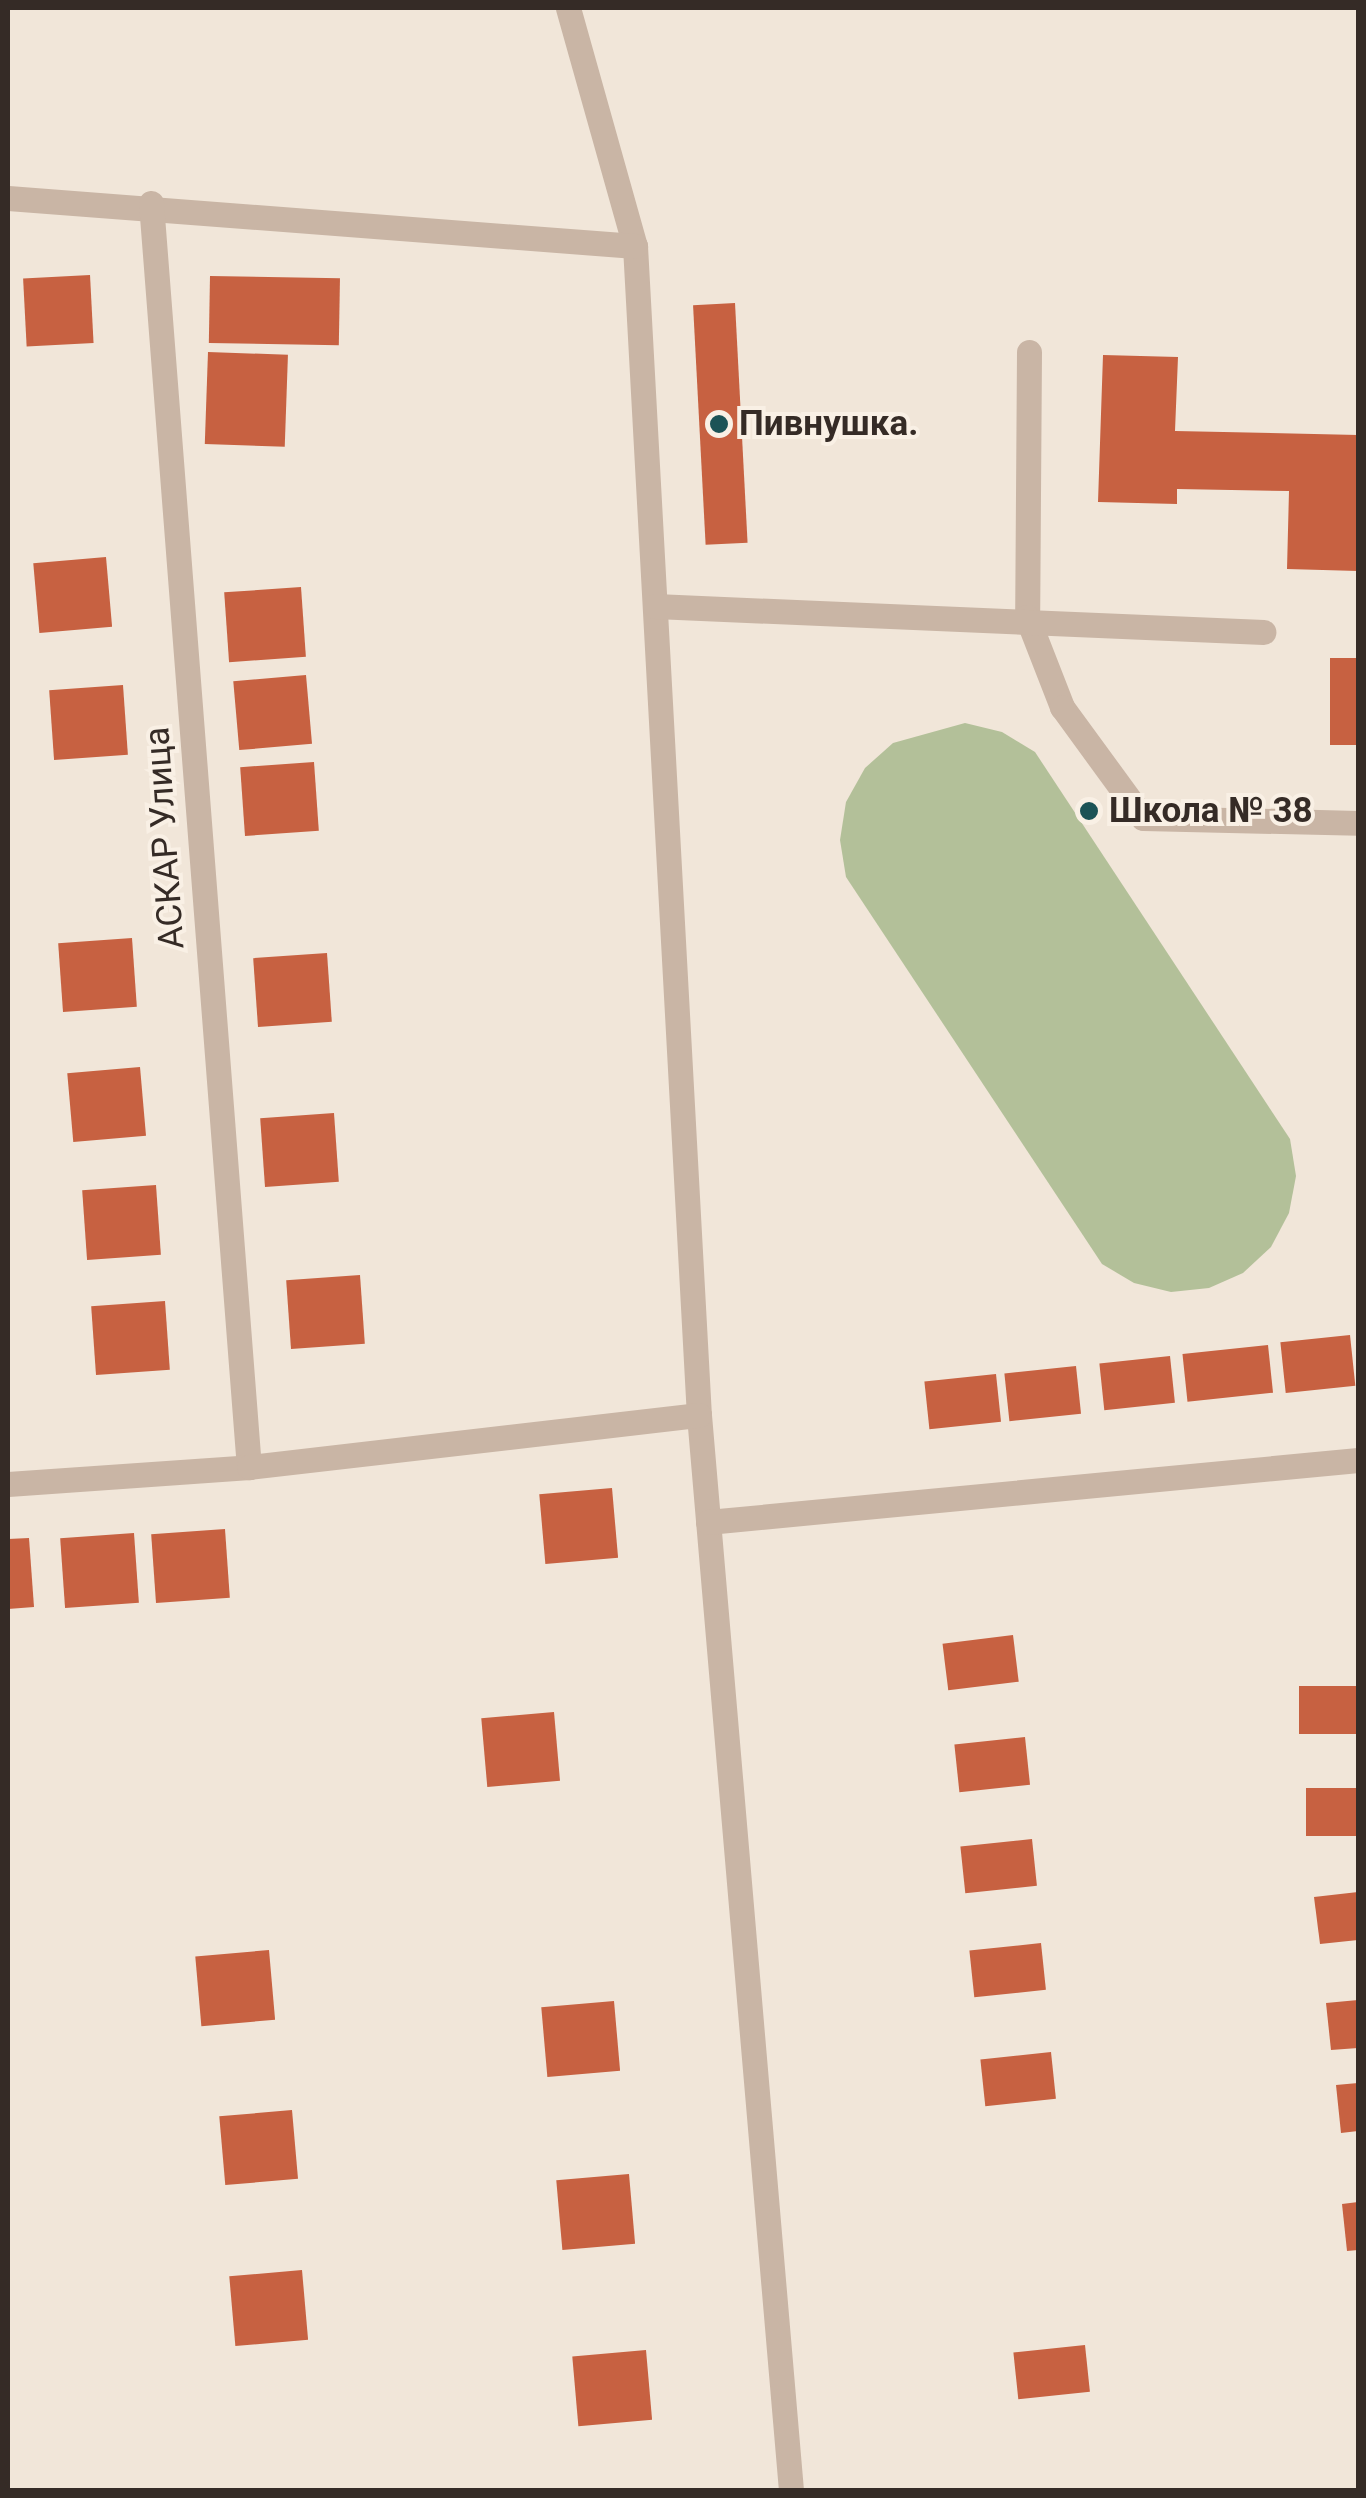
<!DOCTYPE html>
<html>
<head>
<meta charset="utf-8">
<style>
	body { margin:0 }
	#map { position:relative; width:1366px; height:2498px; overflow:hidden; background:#f1e6d9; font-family:Roboto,sans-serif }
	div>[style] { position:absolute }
	.green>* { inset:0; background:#b3c099 }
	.building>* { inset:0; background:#c76141; transform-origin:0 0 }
	.minor>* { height:25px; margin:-12.5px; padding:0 12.5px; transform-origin:12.5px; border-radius:12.5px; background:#c9b5a5 }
	.dots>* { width:28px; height:28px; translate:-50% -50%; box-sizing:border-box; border:5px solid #f9f0e5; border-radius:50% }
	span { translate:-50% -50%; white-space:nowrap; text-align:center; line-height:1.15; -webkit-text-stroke:8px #f9f0e5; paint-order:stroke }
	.poi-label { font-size:35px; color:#352b26; font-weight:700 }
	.left { translate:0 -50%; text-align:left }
	.street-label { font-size:35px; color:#352b26 }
	.frame { position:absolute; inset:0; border:10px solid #352b26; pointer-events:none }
</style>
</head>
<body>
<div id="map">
	<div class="green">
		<i style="clip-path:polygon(965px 723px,1002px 732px,1035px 752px,1290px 1139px,1296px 1176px,1289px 1213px,1271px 1247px,1243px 1273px,1209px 1288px,1171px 1292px,1134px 1283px,1102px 1264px,846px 877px,840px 840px,846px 802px,865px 768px,893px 743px)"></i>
	</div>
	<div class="building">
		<i style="left:90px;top:275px;width:68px;height:67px;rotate:87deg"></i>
		<i style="left:210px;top:276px;width:130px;height:67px;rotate:1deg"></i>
		<i style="left:735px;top:303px;width:240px;height:42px;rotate:87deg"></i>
		<i style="left:208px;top:352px;width:80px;height:92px;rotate:2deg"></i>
		<i style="clip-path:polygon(1103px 355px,1178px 357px,1175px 431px,1358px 435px,1358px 571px,1287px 569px,1289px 491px,1177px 489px,1177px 504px,1098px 502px)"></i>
		<i style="left:106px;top:557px;width:70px;height:73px;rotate:85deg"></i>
		<i style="left:301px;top:587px;width:70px;height:77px;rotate:86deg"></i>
		<i style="left:1330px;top:658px;width:28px;height:87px"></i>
		<i style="left:306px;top:675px;width:69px;height:73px;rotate:85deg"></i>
		<i style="left:123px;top:685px;width:70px;height:74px;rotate:86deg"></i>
		<i style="left:314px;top:762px;width:69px;height:74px;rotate:86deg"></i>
		<i style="left:132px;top:938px;width:69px;height:74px;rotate:86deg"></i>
		<i style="left:327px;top:953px;width:69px;height:74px;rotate:86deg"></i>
		<i style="left:140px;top:1067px;width:69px;height:73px;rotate:85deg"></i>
		<i style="left:334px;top:1113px;width:69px;height:74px;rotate:86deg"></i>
		<i style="left:156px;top:1185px;width:70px;height:74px;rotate:86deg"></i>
		<i style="left:360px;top:1275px;width:69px;height:74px;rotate:86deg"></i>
		<i style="left:165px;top:1301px;width:69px;height:74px;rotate:86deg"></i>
		<i style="left:1350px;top:1335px;width:51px;height:70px;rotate:84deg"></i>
		<i style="left:1268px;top:1345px;width:48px;height:86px;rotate:84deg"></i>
		<i style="left:1170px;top:1356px;width:47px;height:71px;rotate:84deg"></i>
		<i style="left:1076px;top:1366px;width:48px;height:72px;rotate:84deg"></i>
		<i style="left:996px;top:1374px;width:48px;height:72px;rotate:84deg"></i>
		<i style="left:612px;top:1488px;width:70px;height:73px;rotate:85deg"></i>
		<i style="left:225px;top:1529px;width:69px;height:74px;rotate:86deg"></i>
		<i style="left:134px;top:1533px;width:70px;height:74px;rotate:86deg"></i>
		<i style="clip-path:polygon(29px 1538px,34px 1607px,8px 1609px,8px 1539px)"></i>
		<i style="left:1013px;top:1635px;width:47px;height:71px;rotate:83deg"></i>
		<i style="left:1358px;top:1686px;width:48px;height:59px;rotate:90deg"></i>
		<i style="left:554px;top:1712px;width:69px;height:73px;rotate:85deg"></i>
		<i style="left:1025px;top:1737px;width:48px;height:71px;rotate:84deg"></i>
		<i style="left:1358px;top:1788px;width:48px;height:52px;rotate:90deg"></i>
		<i style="left:1032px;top:1839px;width:47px;height:72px;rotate:84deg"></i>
		<i style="clip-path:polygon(1358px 1892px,1358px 1940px,1320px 1944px,1314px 1897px)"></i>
		<i style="left:1041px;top:1943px;width:47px;height:72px;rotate:84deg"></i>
		<i style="left:269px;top:1950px;width:70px;height:74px;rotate:85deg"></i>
		<i style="clip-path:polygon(1358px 2000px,1358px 2048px,1331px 2050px,1326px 2003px)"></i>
		<i style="left:614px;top:2001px;width:70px;height:73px;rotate:85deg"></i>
		<i style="left:1051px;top:2052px;width:47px;height:71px;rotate:84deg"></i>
		<i style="clip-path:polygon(1358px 2083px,1358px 2131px,1341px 2133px,1336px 2085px)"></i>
		<i style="left:292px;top:2110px;width:69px;height:73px;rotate:85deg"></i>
		<i style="left:629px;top:2174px;width:70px;height:73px;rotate:85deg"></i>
		<i style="clip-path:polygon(1358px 2202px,1358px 2250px,1347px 2251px,1342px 2204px)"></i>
		<i style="left:302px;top:2270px;width:70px;height:73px;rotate:85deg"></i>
		<i style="left:1085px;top:2345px;width:47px;height:72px;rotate:84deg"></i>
		<i style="left:646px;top:2350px;width:70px;height:74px;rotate:85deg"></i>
	</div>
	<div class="minor">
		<i style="left:568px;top:8px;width:247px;rotate:74.3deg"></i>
		<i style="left:635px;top:246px;width:1171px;rotate:86.87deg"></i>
		<i style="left:699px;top:1415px;width:1079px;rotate:85.11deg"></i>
		<i style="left:8px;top:198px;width:629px;rotate:4.38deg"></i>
		<i style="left:151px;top:203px;width:1268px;rotate:85.57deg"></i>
		<i style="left:1029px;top:352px;width:265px;rotate:90.4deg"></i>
		<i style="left:1027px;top:617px;width:97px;rotate:68.7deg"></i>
		<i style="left:1062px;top:707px;width:137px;rotate:53.9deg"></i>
		<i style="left:1143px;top:818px;width:215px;rotate:1.3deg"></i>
		<i style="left:655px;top:606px;width:609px;rotate:2.45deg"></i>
		<i style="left:8px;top:1484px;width:242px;rotate:-4deg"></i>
		<i style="left:249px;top:1467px;width:453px;rotate:-6.6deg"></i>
		<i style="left:708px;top:1522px;width:653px;rotate:-5.45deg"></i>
	</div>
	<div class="dots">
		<i style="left:719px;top:424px;background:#1c5356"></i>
		<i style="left:1089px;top:811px;background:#1c5356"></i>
	</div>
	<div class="poi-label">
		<span class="left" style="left:739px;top:424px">Пивнушка.</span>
		<span class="left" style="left:1109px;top:811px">Школа № 38</span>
	</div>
	<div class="street-label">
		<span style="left:165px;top:838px;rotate:-94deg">АСКАР Улица</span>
	</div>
	<div class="frame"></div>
</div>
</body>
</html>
